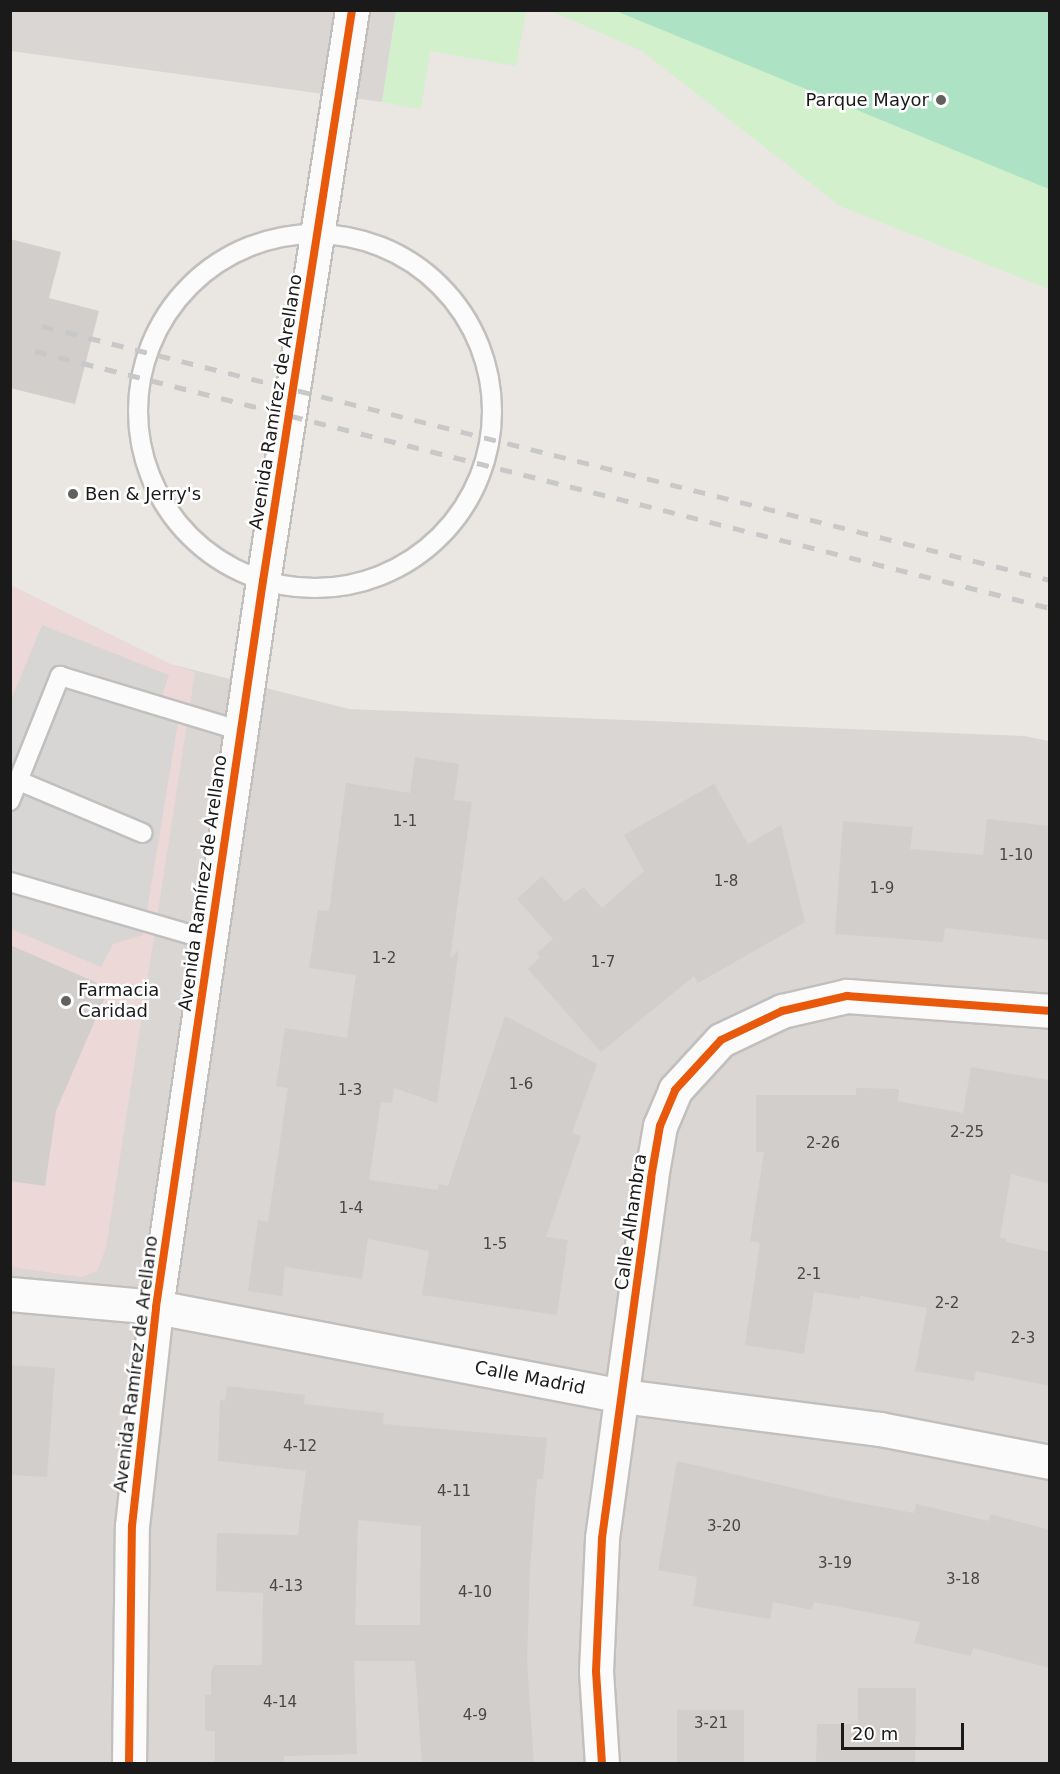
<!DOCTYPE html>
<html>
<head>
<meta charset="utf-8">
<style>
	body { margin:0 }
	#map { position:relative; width:1060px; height:1774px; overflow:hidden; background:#eae6e2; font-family:"DejaVu Sans",sans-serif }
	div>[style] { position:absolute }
	.residential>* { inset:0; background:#d9d6d4 }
	.commercial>* { inset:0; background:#edd8d8 }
	.religious>* { inset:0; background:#d7d6d4 }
	.park>* { inset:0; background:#d1f0cb }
	.pitch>* { inset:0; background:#ade2c4 }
	.building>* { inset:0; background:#d2cecb; transform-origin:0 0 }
	.roads { filter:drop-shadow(2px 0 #c2c0be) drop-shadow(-2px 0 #c2c0be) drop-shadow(0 2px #c2c0be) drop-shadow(0 -2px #c2c0be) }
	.service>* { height:18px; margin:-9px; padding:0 9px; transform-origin:9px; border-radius:9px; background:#fcfbfb }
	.service>.ring { margin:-9px; padding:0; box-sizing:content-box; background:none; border:18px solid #fcfbfb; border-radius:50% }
	.minor>* { height:33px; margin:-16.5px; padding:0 16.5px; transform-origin:16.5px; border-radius:16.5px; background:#fcfbfb }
	.tertiary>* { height:33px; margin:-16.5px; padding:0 16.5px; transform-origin:16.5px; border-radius:16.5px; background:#fcfbfb }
	.rail>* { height:4.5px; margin-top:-2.25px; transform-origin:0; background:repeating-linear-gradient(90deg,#c9c8c8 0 12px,transparent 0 24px) }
	.cycleway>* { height:8px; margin:-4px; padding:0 4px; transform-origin:4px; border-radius:4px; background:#e8590c }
	.dots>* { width:16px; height:16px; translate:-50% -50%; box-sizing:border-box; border:3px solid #fff; border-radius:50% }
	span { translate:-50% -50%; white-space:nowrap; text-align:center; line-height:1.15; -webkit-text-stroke:5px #fff; paint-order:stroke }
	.number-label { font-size:15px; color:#484746 }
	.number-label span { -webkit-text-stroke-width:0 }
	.poi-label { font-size:18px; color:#1a1a1a }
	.right { translate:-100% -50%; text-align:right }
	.left { translate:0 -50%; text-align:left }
	.street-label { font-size:18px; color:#1a1a1a }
	.frame { position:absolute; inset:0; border:12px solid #1a1a1a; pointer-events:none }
	.scale { position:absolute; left:841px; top:1723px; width:123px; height:27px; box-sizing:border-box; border:3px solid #1a1a1a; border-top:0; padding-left:8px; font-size:18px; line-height:21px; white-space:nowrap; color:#1a1a1a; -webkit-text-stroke:4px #fff; paint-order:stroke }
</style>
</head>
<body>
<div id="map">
	<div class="residential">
		<i style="clip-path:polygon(11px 11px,396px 11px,382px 102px,11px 51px)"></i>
		<i style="clip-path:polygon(10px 585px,170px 664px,349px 709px,1024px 736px,1049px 741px,1049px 1763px,11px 1763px)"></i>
	</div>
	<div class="commercial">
		<i style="clip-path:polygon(10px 585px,170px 664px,195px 672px,106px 1248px,97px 1271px,81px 1277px,11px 1267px)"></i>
	</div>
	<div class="religious">
		<i style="clip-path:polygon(42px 625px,169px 675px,159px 704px,180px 710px,143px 935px,113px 944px,101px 967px,11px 929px,11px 700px)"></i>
	</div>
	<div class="park">
		<i style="clip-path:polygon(396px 11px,526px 11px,516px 66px,430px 51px,421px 109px,382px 102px)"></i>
		<i style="clip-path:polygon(551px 11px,1049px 11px,1049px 289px,840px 206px,642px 51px)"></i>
	</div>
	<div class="pitch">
		<i style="clip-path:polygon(616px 11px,1049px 11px,1049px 189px)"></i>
	</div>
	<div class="building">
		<i style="clip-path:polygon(10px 239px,61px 252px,49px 298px,99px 311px,75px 404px,10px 388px)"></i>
		<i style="clip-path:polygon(415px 757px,459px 764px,454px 800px,472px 802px,450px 958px,459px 950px,437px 1103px,394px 1088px,392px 1103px,381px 1102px,369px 1180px,438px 1190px,439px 1184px,448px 1186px,505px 1016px,597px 1064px,572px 1133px,581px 1136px,546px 1237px,568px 1240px,557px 1315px,422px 1295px,429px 1251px,368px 1239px,362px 1279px,285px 1267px,282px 1296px,248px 1291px,258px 1220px,268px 1222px,288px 1088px,276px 1086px,285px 1028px,347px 1038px,356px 975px,309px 968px,318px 910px,329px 911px,346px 783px,410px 793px)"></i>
		<i style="clip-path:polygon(714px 784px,748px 844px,781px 825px,805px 922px,698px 983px,694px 976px,601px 1052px,528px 969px,540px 957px,537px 953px,553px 939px,517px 899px,542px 876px,565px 902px,583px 887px,602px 908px,644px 871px,624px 835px)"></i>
		<i style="clip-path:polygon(987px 819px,1050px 826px,1050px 940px,945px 928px,943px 942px,835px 934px,843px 821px,913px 827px,910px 849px,983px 855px)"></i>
		<i style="clip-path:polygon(10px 945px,109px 988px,56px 1111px,45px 1186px,10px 1181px)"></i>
		<i style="clip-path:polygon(971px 1067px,1050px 1080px,1050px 1184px,1011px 1174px,1000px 1237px,1006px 1239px,1006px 1242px,1050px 1252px,1050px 1386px,976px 1371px,974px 1381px,915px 1371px,927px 1308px,860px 1296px,860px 1299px,814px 1292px,804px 1354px,745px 1345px,760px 1243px,750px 1241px,764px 1152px,756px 1152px,756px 1095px,856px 1095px,856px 1088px,899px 1089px,898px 1101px,963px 1113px)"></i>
		<i style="clip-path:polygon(10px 1365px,55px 1368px,47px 1477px,10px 1475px)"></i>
		<i style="clip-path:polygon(evenodd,227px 1386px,305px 1395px,304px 1404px,384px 1413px,383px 1424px,547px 1438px,543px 1479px,537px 1479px,530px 1568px,527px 1661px,534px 1764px,422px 1764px,415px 1661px,354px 1661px,357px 1754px,284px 1756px,284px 1764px,215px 1764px,215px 1731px,205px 1731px,205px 1695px,211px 1695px,211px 1673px,214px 1665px,262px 1665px,263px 1593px,216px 1591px,217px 1533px,298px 1535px,306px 1471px,218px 1461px,220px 1400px,225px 1401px,227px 1386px,358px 1520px,421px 1526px,420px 1625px,355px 1625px,358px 1520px)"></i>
		<i style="clip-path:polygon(677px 1461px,849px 1501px,914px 1513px,916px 1504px,989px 1521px,990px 1514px,1050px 1530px,1050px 1668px,973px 1648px,971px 1656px,914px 1643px,920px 1622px,814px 1602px,812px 1610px,773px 1602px,770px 1619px,693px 1606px,697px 1577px,658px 1570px)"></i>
		<i style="clip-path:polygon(858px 1688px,916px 1688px,915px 1764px,816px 1764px,817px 1724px,858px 1724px)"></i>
		<i style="left:744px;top:1710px;width:54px;height:67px;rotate:90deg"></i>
	</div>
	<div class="roads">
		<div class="service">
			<i class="ring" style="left:138px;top:234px;width:336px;height:336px"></i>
			<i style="left:19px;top:781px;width:134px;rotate:22.8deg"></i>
			<i style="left:10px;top:801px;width:135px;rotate:-68.2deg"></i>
			<i style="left:60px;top:676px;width:189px;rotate:16.9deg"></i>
			<i style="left:10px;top:882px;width:208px;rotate:16.2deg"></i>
		</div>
		<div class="minor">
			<i style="left:10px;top:1294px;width:147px;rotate:5.1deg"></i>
			<i style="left:156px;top:1307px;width:474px;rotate:10.8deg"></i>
			<i style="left:622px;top:1396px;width:260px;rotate:7.3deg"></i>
			<i style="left:880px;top:1429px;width:173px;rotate:11deg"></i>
			<i style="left:602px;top:1764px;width:93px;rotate:-93.7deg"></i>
			<i style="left:596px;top:1671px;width:133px;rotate:-87.4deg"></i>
			<i style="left:602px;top:1538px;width:363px;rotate:-82.2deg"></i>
			<i style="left:651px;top:1178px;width:53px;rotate:-80.2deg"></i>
			<i style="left:660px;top:1126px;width:39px;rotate:-67deg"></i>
			<i style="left:675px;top:1090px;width:68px;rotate:-47.4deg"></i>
			<i style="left:721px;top:1040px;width:68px;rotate:-25.4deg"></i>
			<i style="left:782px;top:1011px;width:67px;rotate:-13deg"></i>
			<i style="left:847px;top:996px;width:204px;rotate:4.2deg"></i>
		</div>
		<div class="tertiary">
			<i style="left:129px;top:1764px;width:238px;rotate:-89.3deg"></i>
			<i style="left:132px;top:1526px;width:220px;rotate:-83.7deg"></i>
			<i style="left:156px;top:1307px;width:734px;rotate:-81.62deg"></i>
			<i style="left:263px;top:581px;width:578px;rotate:-81.14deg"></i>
		</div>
	</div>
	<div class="rail">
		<i style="left:42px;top:326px;width:1040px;rotate:14.14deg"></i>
		<i style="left:35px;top:351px;width:1047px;rotate:14.21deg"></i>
	</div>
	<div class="cycleway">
		<i style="left:129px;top:1764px;width:238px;rotate:-89.3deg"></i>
		<i style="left:132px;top:1526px;width:220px;rotate:-83.7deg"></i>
		<i style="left:156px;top:1307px;width:734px;rotate:-81.62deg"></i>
		<i style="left:263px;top:581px;width:578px;rotate:-81.14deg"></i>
		<i style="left:602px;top:1764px;width:93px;rotate:-93.7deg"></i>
		<i style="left:596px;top:1671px;width:133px;rotate:-87.4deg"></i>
		<i style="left:602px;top:1538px;width:363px;rotate:-82.2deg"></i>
		<i style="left:651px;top:1178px;width:53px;rotate:-80.2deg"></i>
		<i style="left:660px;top:1126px;width:39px;rotate:-67deg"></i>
		<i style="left:675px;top:1090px;width:68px;rotate:-47.4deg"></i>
		<i style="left:721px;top:1040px;width:68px;rotate:-25.4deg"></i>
		<i style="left:782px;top:1011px;width:67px;rotate:-13deg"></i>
		<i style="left:847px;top:996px;width:204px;rotate:4.2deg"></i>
	</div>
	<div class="dots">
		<i style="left:941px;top:100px;background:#636160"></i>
		<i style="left:73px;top:494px;background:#636160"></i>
		<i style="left:66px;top:1001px;background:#636160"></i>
	</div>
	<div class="number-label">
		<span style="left:405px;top:822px">1-1</span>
		<span style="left:1016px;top:856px">1-10</span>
		<span style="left:726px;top:882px">1-8</span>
		<span style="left:882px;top:889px">1-9</span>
		<span style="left:384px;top:959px">1-2</span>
		<span style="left:603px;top:963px">1-7</span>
		<span style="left:521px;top:1085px">1-6</span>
		<span style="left:350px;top:1091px">1-3</span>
		<span style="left:967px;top:1133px">2-25</span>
		<span style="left:823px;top:1144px">2-26</span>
		<span style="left:351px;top:1209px">1-4</span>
		<span style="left:495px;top:1245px">1-5</span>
		<span style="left:809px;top:1275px">2-1</span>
		<span style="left:947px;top:1304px">2-2</span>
		<span style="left:1023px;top:1339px">2-3</span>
		<span style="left:300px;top:1447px">4-12</span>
		<span style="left:454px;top:1492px">4-11</span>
		<span style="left:724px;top:1527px">3-20</span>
		<span style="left:835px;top:1564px">3-19</span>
		<span style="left:963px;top:1580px">3-18</span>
		<span style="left:286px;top:1587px">4-13</span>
		<span style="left:475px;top:1593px">4-10</span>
		<span style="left:280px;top:1703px">4-14</span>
		<span style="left:475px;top:1716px">4-9</span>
		<span style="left:711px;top:1724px">3-21</span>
	</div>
	<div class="poi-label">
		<span class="right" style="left:929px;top:100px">Parque Mayor</span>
		<span class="left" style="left:85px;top:494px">Ben &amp; Jerry's</span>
		<span class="left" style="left:78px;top:1001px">Farmacia<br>Caridad</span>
	</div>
	<div class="street-label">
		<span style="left:276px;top:402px;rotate:-81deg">Avenida Ramírez de Arellano</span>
		<span style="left:203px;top:883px;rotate:-82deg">Avenida Ramírez de Arellano</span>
		<span style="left:631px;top:1222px;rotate:-82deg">Calle Alhambra</span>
		<span style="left:136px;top:1364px;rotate:-83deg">Avenida Ramírez de Arellano</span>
		<span style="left:530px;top:1378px;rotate:11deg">Calle Madrid</span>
	</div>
	<div class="frame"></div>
	<div class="scale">20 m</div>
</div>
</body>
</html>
